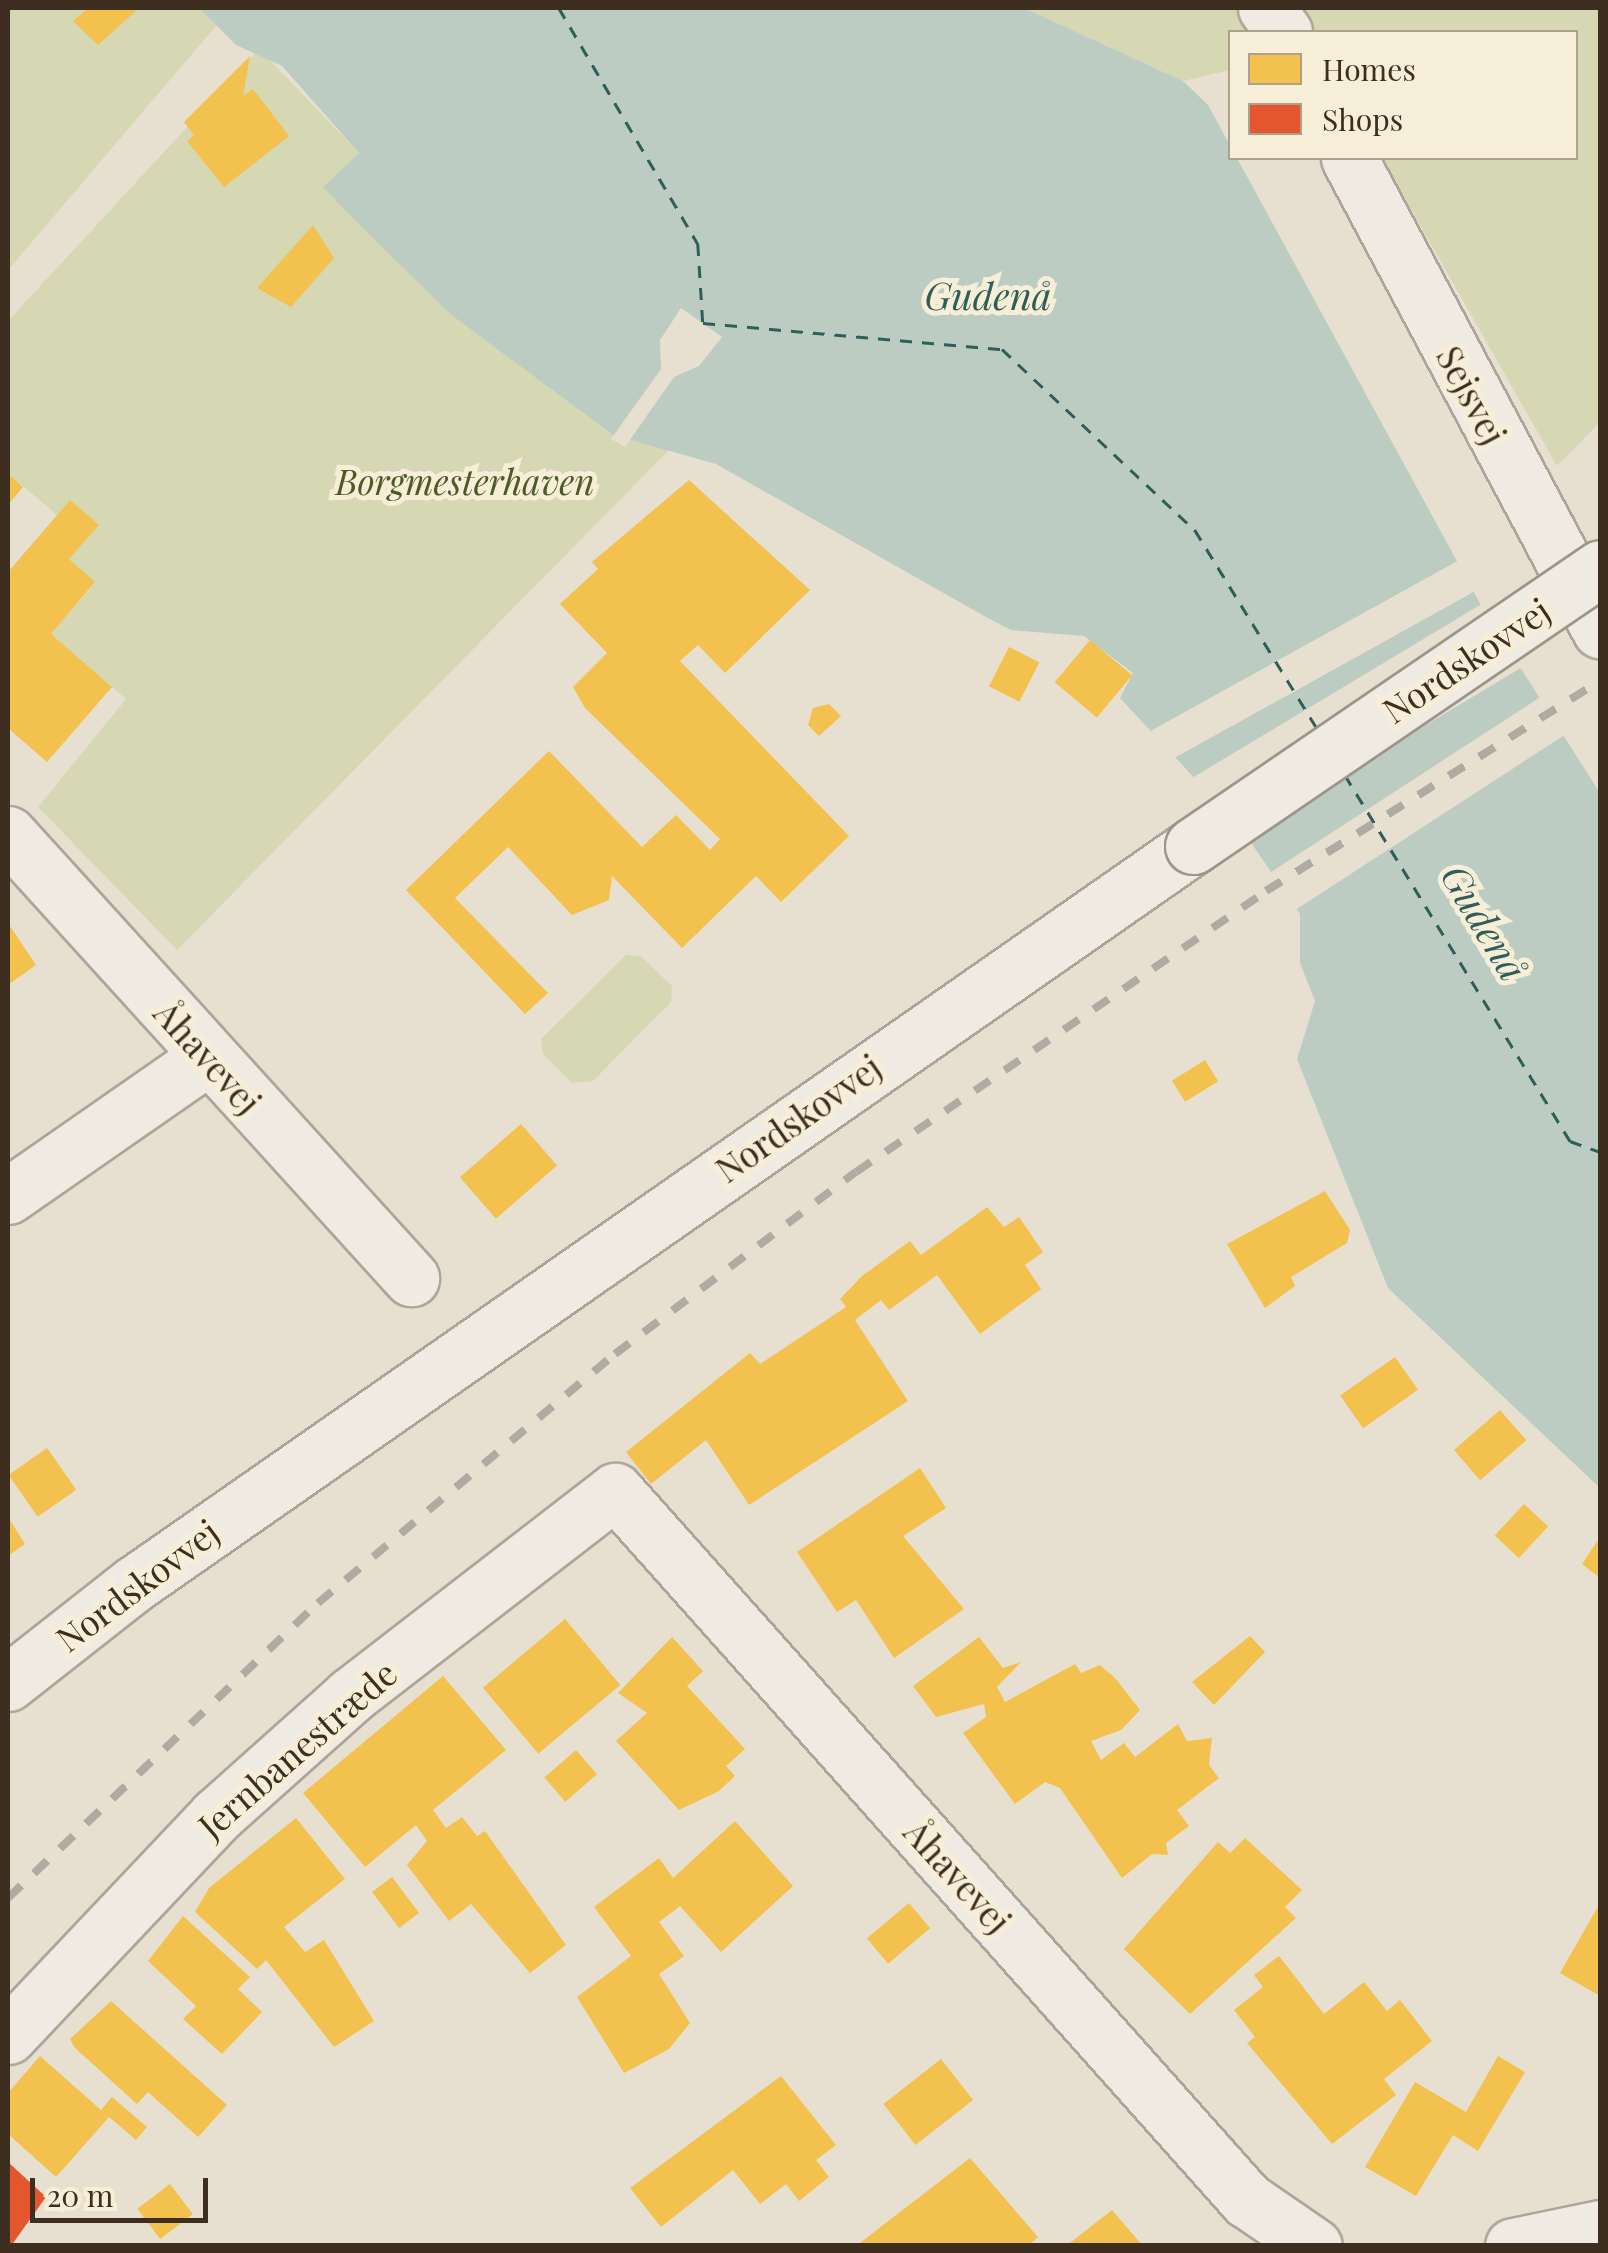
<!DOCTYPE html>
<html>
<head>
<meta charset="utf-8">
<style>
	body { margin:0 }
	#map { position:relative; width:1608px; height:2253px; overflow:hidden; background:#e7e0d1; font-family:"Playfair Display",serif }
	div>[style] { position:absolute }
	.green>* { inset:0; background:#d6d7b3 }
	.water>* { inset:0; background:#bcccc2 }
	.pier>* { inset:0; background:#e7e0d1; transform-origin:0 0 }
	.homes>* { inset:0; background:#f2c14e; transform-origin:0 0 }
	.shops>* { inset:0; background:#e4572e }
	.ferry>* { height:2.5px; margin-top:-1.25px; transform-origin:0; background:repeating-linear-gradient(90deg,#2f5d5a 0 12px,transparent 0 22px) }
	.roads { filter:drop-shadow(2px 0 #ada599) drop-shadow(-2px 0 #ada599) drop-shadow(0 2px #ada599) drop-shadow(0 -2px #ada599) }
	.street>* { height:55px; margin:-27.5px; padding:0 27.5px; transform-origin:27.5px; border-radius:27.5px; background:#efebe3 }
	.secondary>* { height:55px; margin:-27.5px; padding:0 27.5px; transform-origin:27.5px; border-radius:27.5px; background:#efebe3 }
	.rail>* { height:8px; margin-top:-4px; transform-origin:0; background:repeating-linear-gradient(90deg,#afaaa2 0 18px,transparent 0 36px) }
	.bridges { filter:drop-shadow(2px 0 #9c958a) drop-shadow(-2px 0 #9c958a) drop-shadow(0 2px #9c958a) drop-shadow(0 -2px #9c958a) }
	.secondary-bridge>* { height:55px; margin:-27.5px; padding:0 27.5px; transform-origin:27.5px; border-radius:27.5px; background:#efebe3 }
	span { translate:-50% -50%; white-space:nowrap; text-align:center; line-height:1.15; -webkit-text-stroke:10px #f7eed8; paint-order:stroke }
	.street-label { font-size:35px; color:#3d2e20 }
	.park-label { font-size:35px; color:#4d5a26; font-style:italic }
	.water-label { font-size:38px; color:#2f5d5a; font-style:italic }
	.frame { position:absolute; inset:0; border:10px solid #3d2e20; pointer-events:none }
	.legend { position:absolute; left:1228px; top:30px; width:350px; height:130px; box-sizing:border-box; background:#f7eed8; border:2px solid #ada18e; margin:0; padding:12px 18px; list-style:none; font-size:30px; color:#3d2e20 }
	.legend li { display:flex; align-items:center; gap:20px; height:50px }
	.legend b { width:50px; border:2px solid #ada18e }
	.scale { position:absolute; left:30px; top:2178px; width:178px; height:45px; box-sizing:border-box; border:5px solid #3d2e20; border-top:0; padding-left:12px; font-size:30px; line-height:35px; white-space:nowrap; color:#3d2e20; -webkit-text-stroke:8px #f7eed8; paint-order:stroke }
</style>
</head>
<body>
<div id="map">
	<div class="green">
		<i style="clip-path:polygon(8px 8px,199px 8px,216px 26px,8px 270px)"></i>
		<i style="clip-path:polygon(1024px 8px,1600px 8px,1600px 422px,1557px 466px,1382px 158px,1576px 158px,1576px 32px,1230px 32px,1230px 70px,1183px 81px)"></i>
		<i style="clip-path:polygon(259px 49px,359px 153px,324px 186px,445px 309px,613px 435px,669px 450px,177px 950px,38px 807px,126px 699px,51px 634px,95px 583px,69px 559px,98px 525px,70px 501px,57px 515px,10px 475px,8px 321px)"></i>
		<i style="clip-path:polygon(626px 955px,641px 956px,672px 986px,671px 1002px,593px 1081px,572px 1083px,543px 1054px,541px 1039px)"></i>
	</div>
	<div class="water">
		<i style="clip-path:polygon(199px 8px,1024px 8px,1183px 81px,1208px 105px,1482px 607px,1600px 793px,1600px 1488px,1388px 1288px,1297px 1059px,1315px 1001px,1300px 963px,1300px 914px,1241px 828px,1120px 698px,1133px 673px,1084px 636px,1011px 630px,986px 617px,716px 464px,613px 435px,449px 313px,353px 218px,323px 187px,359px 153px,282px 66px,236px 45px)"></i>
	</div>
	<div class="pier">
		<i style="clip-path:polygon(681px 308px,722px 337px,699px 366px,674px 377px,625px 447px,611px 439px,661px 369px,660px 340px)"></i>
		<i style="left:1461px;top:559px;width:35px;height:354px;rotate:61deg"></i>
		<i style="left:1485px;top:602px;width:75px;height:341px;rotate:59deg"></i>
		<i style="left:1542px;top:696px;width:45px;height:328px;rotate:57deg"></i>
	</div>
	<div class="homes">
		<i style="clip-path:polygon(88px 8px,139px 8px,98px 45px,73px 21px)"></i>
		<i style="clip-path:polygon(250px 56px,243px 96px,253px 89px,289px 136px,224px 187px,187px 141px,194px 135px,184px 122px)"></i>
		<i style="clip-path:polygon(313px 225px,334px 258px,291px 307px,257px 288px)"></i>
		<i style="clip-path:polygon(8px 428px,10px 475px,23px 487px,8px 505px)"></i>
		<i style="clip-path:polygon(689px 480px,810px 590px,725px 673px,698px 645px,680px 661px,849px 836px,781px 902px,756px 876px,682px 948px,612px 876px,609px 900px,572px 915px,508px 847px,455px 898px,548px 993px,525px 1014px,406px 890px,549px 751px,642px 847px,676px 815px,710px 850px,720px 839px,585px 708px,573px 687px,607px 653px,560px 604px,598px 569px,592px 562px)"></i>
		<i style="clip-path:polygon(70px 500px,99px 525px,69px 559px,95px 582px,51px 634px,112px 687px,47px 762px,8px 728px,8px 572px)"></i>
		<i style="left:1090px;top:640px;width:55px;height:55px;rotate:40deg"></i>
		<i style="left:1009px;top:647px;width:34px;height:44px;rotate:27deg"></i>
		<i style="clip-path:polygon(829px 704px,841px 716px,819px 736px,808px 725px,813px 708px)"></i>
		<i style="clip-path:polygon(8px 923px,36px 965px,8px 985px)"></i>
		<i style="left:1205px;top:1060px;width:25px;height:39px;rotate:58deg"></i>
		<i style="left:521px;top:1124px;width:55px;height:81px;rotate:49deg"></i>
		<i style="clip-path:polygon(1325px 1191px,1350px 1230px,1347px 1243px,1291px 1277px,1295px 1286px,1265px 1308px,1227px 1244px)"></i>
		<i style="clip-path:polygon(987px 1207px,1004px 1227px,1019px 1217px,1043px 1252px,1025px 1265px,1041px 1289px,980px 1334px,937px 1275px,889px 1310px,881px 1300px,855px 1320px,908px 1401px,749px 1505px,706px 1440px,651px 1484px,626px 1452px,750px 1353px,760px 1364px,846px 1307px,840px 1299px,862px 1276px,910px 1241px,921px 1255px)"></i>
		<i style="left:1395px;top:1357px;width:40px;height:67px;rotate:55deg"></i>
		<i style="left:1500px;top:1410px;width:40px;height:61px;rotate:49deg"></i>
		<i style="left:47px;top:1448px;width:51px;height:47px;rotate:55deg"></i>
		<i style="clip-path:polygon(920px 1468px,946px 1508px,903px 1536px,964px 1609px,894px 1658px,856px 1600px,837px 1612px,797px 1552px)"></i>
		<i style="left:1524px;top:1504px;width:33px;height:43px;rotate:43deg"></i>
		<i style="clip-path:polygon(8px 1517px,25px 1544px,8px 1556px)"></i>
		<i style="clip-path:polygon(1600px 1537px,1600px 1578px,1582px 1564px)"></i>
		<i style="left:565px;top:1619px;width:86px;height:107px;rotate:50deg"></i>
		<i style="clip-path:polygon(1250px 1636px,1265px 1652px,1214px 1705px,1192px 1682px)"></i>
		<i style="clip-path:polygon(672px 1637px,703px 1671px,687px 1686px,745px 1749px,726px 1766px,735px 1776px,719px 1791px,679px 1810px,616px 1741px,647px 1713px,618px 1693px)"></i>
		<i style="clip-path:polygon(979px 1637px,1003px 1668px,1021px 1662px,997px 1687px,1005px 1702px,1075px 1664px,1081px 1673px,1100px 1665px,1116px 1679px,1140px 1710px,1121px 1730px,1091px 1741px,1101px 1760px,1124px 1743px,1135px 1757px,1178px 1724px,1187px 1741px,1212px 1738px,1209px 1765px,1219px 1778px,1177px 1810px,1189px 1826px,1166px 1843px,1168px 1855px,1152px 1854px,1122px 1878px,1060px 1788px,1045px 1782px,1015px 1804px,963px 1733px,986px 1717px,984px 1704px,936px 1717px,913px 1686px)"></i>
		<i style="clip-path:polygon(443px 1676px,506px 1750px,433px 1810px,446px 1828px,462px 1817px,477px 1836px,485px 1831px,566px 1945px,530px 1973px,471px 1904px,449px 1921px,407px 1865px,427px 1841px,416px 1825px,365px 1867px,303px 1793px)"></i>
		<i style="left:576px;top:1750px;width:32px;height:42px;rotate:49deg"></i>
		<i style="clip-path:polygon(296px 1818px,345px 1879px,284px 1927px,305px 1952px,324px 1940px,374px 2021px,334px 2047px,266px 1960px,257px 1969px,195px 1912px,209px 1888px)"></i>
		<i style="clip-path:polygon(735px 1821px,793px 1886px,721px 1952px,680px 1906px,659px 1922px,684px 1956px,659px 1974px,690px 2023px,669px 2049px,624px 2073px,577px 1997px,631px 1956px,594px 1907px,659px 1858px,673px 1878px)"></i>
		<i style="clip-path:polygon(1245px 1838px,1302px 1890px,1285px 1907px,1296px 1918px,1190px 2014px,1124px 1949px,1218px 1842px,1230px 1853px)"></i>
		<i style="left:392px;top:1877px;width:45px;height:25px;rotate:53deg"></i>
		<i style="left:909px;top:1903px;width:33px;height:55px;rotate:50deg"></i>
		<i style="clip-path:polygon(1600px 1903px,1600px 1996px,1560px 1973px)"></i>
		<i style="clip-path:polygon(183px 1916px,250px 1977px,238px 1989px,262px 2012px,222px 2054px,183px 2019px,196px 2006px,148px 1961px)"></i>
		<i style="clip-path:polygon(1279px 1956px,1324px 2014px,1364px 1982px,1387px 2011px,1400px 2000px,1432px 2041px,1384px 2079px,1396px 2095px,1332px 2144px,1247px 2043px,1255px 2037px,1234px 2010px,1263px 1987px,1254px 1975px)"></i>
		<i style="clip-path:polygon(111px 2001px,227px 2105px,198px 2137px,148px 2092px,137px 2104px,75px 2048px,70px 2039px)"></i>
		<i style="clip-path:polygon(40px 2056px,101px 2110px,112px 2097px,147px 2127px,136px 2140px,109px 2117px,56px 2177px,8px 2134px,8px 2093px)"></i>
		<i style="clip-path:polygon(1498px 2056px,1525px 2072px,1478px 2151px,1453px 2135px,1416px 2196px,1365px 2167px,1415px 2082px,1466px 2112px)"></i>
		<i style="left:941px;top:2059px;width:52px;height:73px;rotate:52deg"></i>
		<i style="clip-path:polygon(781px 2076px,836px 2145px,816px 2160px,829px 2177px,799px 2201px,786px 2184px,760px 2204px,733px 2170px,661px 2227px,630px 2188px)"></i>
		<i style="clip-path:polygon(970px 2158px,1038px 2237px,1028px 2246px,856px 2246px)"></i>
		<i style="left:170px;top:2184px;width:38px;height:41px;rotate:53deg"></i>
		<i style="clip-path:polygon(1112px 2210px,1143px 2246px,1066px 2246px)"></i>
	</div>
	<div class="shops">
		<i style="clip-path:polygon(8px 2162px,46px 2197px,11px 2246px,8px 2246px)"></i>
	</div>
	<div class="ferry">
		<i style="left:559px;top:8px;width:274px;rotate:59.5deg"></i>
		<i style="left:698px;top:244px;width:79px;rotate:86.4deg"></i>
		<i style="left:703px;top:323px;width:300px;rotate:5deg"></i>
		<i style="left:1002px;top:349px;width:265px;rotate:43.2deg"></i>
		<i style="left:1195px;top:530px;width:235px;rotate:58.4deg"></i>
		<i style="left:1345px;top:775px;width:430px;rotate:58.4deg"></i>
		<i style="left:1570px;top:1141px;width:32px;rotate:20deg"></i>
	</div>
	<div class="roads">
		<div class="street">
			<i style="left:8px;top:834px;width:600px;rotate:47.77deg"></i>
			<i style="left:8px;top:1196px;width:244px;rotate:-34.8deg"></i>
			<i style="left:8px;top:2036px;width:303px;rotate:-46.6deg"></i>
			<i style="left:216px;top:1816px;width:180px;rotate:-41.8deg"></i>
			<i style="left:350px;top:1696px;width:335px;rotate:-37.7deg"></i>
			<i style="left:615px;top:1491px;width:950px;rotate:48.29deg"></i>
			<i style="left:1247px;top:2200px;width:81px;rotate:34.5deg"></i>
			<i style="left:1513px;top:2246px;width:89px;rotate:-11.7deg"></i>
		</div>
		<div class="secondary">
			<i style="left:1266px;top:8px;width:30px;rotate:53deg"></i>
			<i style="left:1349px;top:158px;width:535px;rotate:62deg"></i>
			<i style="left:8px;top:1683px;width:160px;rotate:-38.2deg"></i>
			<i style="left:134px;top:1584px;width:1291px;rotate:-34.87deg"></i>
		</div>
	</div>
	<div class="rail">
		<i style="left:8px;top:1898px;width:428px;rotate:-43.6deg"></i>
		<i style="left:318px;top:1603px;width:388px;rotate:-40deg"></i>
		<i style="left:615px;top:1354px;width:302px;rotate:-37.1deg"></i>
		<i style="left:856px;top:1172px;width:497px;rotate:-34.4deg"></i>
		<i style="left:1266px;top:891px;width:395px;rotate:-32.2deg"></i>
	</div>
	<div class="bridges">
		<div class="secondary-bridge">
			<i style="left:1193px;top:846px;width:493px;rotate:-34.3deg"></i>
		</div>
	</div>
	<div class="street-label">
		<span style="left:1472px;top:395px;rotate:62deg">Sejsvej</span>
		<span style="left:1466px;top:660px;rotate:-34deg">Nordskovvej</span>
		<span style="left:208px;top:1057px;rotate:48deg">Åhavevej</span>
		<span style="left:798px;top:1118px;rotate:-35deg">Nordskovvej</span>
		<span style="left:137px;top:1585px;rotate:-37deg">Nordskovvej</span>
		<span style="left:297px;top:1749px;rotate:-41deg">Jernbanestræde</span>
		<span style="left:958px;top:1876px;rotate:48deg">Åhavevej</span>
	</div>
	<div class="park-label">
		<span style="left:465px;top:481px">Borgmesterhaven</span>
	</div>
	<div class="water-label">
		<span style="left:988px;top:295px">Gudenå</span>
		<span style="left:1485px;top:922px;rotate:59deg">Gudenå</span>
	</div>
	<div class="frame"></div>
	<ul class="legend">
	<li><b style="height:28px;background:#f2c14e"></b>Homes</li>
	<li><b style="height:28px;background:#e4572e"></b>Shops</li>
	</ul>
	<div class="scale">20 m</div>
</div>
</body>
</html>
